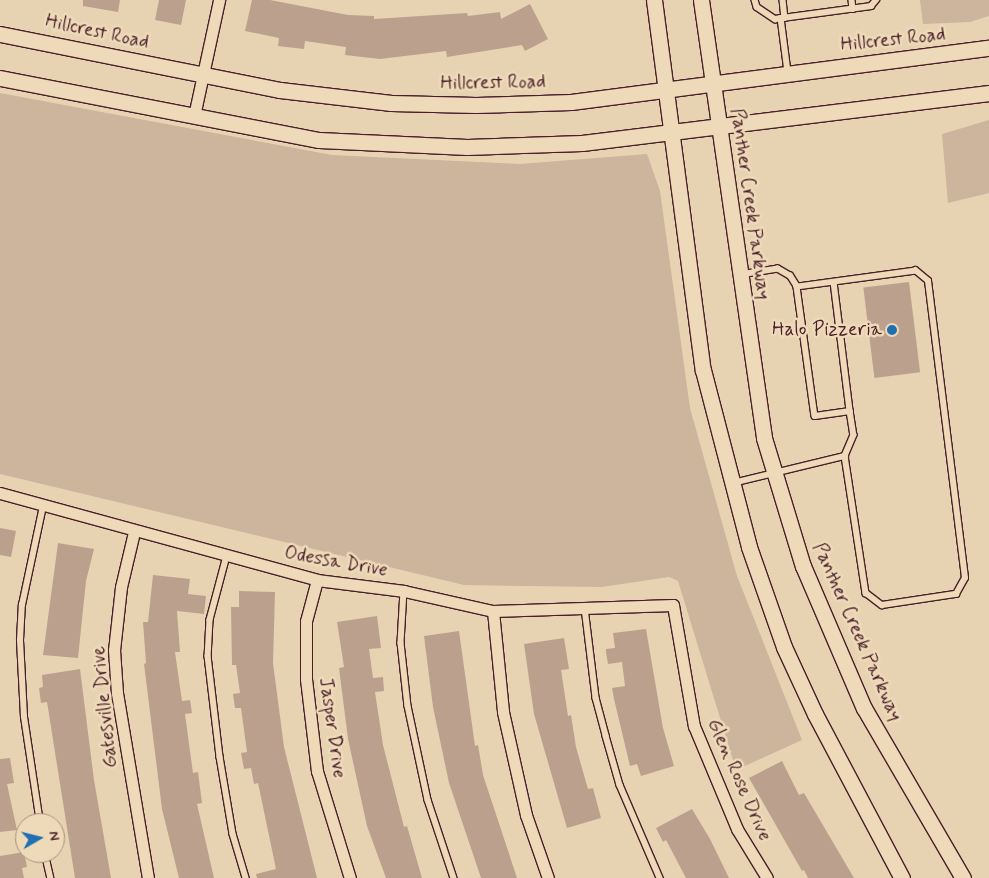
<!DOCTYPE html>
<html>
<head>
<meta charset="utf-8">
<style>
	body { margin:0 }
	#map { position:relative; width:989px; height:878px; overflow:hidden; background:#e7d3b2; font-family:Mynerve,sans-serif }
	div>[style] { position:absolute }
	.green>* { inset:0; background:#cdb49c }
	.building>* { inset:0; background:#bba18d; transform-origin:0 0 }
	.roads { filter:drop-shadow(1px 0 #4a1f2b) drop-shadow(-1px 0 #4a1f2b) drop-shadow(0 1px #4a1f2b) drop-shadow(0 -1px #4a1f2b) }
	.lane>* { height:5.5px; margin:-2.75px; padding:0 2.75px; transform-origin:2.75px; border-radius:2.75px; background:#eedab8 }
	.street>* { height:11px; margin:-5.5px; padding:0 5.5px; transform-origin:5.5px; border-radius:5.5px; background:#eedab8 }
	.secondary>* { height:15px; margin:-7.5px; padding:0 7.5px; transform-origin:7.5px; border-radius:7.5px; background:#eedab8 }
	.dots>* { width:14px; height:14px; translate:-50% -50%; box-sizing:border-box; border:2px solid #eedab8; border-radius:50% }
	span { translate:-50% -50%; white-space:nowrap; text-align:center; line-height:1.15; -webkit-text-stroke:5px #eedab8; paint-order:stroke }
	.street-label { font-size:19px; color:#4a1f2b }
	.poi-label { font-size:19px; color:#4a1f2b }
	.right { translate:-100% -50%; text-align:right }
	.north { position:absolute; left:15px; top:813px; width:50px; height:50px; box-sizing:border-box; background:#eedab8; border:1px solid #ac8f80; border-radius:50%; rotate:82deg; font-size:14px; font-weight:700; line-height:20px; text-align:center; color:#4a1f2b }
	.north::after { content:''; display:block; margin:auto; width:18px; height:22px; background:#1f6fb2; clip-path:polygon(50% 0,100% 100%,50% 72%,0 100%) }
</style>
</head>
<body>
<div id="map">
	<div class="green">
		<i style="clip-path:polygon(920px 0,989px 0,989px 16px,970px 22px,923px 24px)"></i>
		<i style="clip-path:polygon(0 93px,332px 155px,520px 164px,647px 154px,660px 191px,690px 408px,737px 576px,802px 740px,736px 770px,678px 581px,669px 577px,602px 587px,464px 585px,0 474px)"></i>
		<i style="clip-path:polygon(989px 120px,989px 193px,948px 203px,942px 134px)"></i>
	</div>
	<div class="building">
		<i style="clip-path:polygon(83px 0,120px 0,118px 12px,83px 6px)"></i>
		<i style="clip-path:polygon(159px 0,186px 0,181px 25px,155px 20px)"></i>
		<i style="clip-path:polygon(252px 0,270px 0,348px 15px,374px 16px,374px 19px,467px 13px,468px 16px,500px 12px,501px 19px,530px 4px,548px 39px,525px 51px,522px 45px,447px 57px,446px 51px,380px 59px,345px 55px,346px 47px,305px 41px,304px 49px,278px 46px,279px 38px,245px 31px)"></i>
		<i style="left:909px;top:282px;width:91px;height:46px;rotate:83deg"></i>
		<i style="clip-path:polygon(0 528px,16px 531px,11px 557px,0 555px)"></i>
		<i style="clip-path:polygon(58px 543px,94px 549px,86px 581px,78px 658px,43px 655px)"></i>
		<i style="clip-path:polygon(153px 575px,190px 579px,188px 594px,206px 596px,204px 614px,177px 611px,180px 652px,175px 652px,182px 701px,190px 700px,192px 713px,185px 714px,193px 773px,198px 772px,202px 803px,197px 804px,214px 878px,179px 878px,162px 809px,144px 664px,146px 663px,143px 622px,148px 622px)"></i>
		<i style="clip-path:polygon(239px 591px,275px 592px,273px 663px,284px 747px,317px 878px,257px 878px,256px 874px,276px 869px,258px 783px,254px 784px,251px 768px,244px 769px,241px 753px,247px 752px,241px 708px,235px 708px,233px 694px,240px 693px,236px 665px,232px 665px,231px 607px,239px 607px)"></i>
		<i style="clip-path:polygon(377px 616px,381px 648px,369px 649px,373px 678px,383px 677px,384px 691px,375px 692px,383px 745px,404px 827px,407px 826px,422px 878px,386px 878px,367px 826px,348px 739px,339px 668px,344px 667px,337px 622px)"></i>
		<i style="clip-path:polygon(646px 629px,663px 728px,674px 766px,641px 776px,637px 764px,630px 766px,614px 699px,612px 688px,625px 686px,622px 662px,608px 664px,606px 652px,606px 649px,615px 648px,613px 633px)"></i>
		<i style="clip-path:polygon(459px 631px,475px 746px,478px 745px,483px 775px,517px 878px,481px 878px,449px 783px,433px 707px,424px 636px)"></i>
		<i style="clip-path:polygon(564px 638px,569px 669px,561px 670px,568px 716px,571px 715px,576px 747px,588px 789px,593px 788px,601px 818px,567px 828px,534px 714px,524px 644px)"></i>
		<i style="clip-path:polygon(80px 669px,94px 780px,111px 878px,75px 878px,47px 702px,41px 703px,39px 688px,43px 687px,42px 675px)"></i>
		<i style="clip-path:polygon(10px 758px,14px 783px,7px 784px,17px 830px,0 832px,0 759px)"></i>
		<i style="clip-path:polygon(782px 761px,799px 795px,804px 793px,854px 878px,808px 878px,804px 870px,802px 871px,749px 778px)"></i>
		<i style="clip-path:polygon(692px 809px,710px 839px,729px 878px,686px 878px,666px 840px,663px 842px,656px 828px)"></i>
		<i style="clip-path:polygon(24px 852px,27px 867px,22px 868px,24px 878px,0 878px,0 856px)"></i>
	</div>
	<div class="roads">
		<div class="lane">
			<i style="left:755px;top:0;width:7px;rotate:74deg"></i>
			<i style="left:757px;top:7px;width:22px;rotate:34deg"></i>
			<i style="left:775px;top:19px;width:97px;rotate:-7.7deg"></i>
			<i style="left:871px;top:6px;width:8px;rotate:-50deg"></i>
			<i style="left:783px;top:0;width:18px;rotate:84deg"></i>
			<i style="left:852px;top:0;width:9px;rotate:84deg"></i>
			<i style="left:781px;top:18px;width:54px;rotate:82.6deg"></i>
			<i style="left:834px;top:282px;width:130px;rotate:82.9deg"></i>
			<i style="left:797px;top:287px;width:130px;rotate:82.1deg"></i>
			<i style="left:815px;top:416px;width:35px;rotate:-8deg"></i>
			<i style="left:850px;top:411px;width:24px;rotate:81deg"></i>
			<i style="left:854px;top:435px;width:23px;rotate:113deg"></i>
			<i style="left:733px;top:483px;width:115px;rotate:-13.6deg"></i>
			<i style="left:845px;top:456px;width:139px;rotate:81.3deg"></i>
			<i style="left:866px;top:593px;width:20px;rotate:37deg"></i>
			<i style="left:882px;top:605px;width:75px;rotate:-8.5deg"></i>
			<i style="left:956px;top:594px;width:18px;rotate:-61deg"></i>
			<i style="left:965px;top:578px;width:299px;rotate:-97.1deg"></i>
			<i style="left:928px;top:281px;width:16px;rotate:-140deg"></i>
			<i style="left:916px;top:271px;width:120px;rotate:172.3deg"></i>
			<i style="left:797px;top:287px;width:13px;rotate:-122deg"></i>
			<i style="left:790px;top:276px;width:14px;rotate:-150deg"></i>
			<i style="left:778px;top:269px;width:36px;rotate:171deg"></i>
			<i style="left:227px;top:556px;width:66px;rotate:104.9deg"></i>
			<i style="left:210px;top:620px;width:36px;rotate:93deg"></i>
			<i style="left:208px;top:656px;width:102px;rotate:83.2deg"></i>
			<i style="left:220px;top:757px;width:78px;rotate:80.4deg"></i>
			<i style="left:233px;top:834px;width:46px;rotate:73.5deg"></i>
			<i style="left:404px;top:591px;width:52px;rotate:93.3deg"></i>
			<i style="left:401px;top:643px;width:63px;rotate:83.7deg"></i>
			<i style="left:408px;top:706px;width:96px;rotate:78deg"></i>
			<i style="left:428px;top:800px;width:82px;rotate:71.6deg"></i>
			<i style="left:585px;top:608px;width:91px;rotate:83deg"></i>
			<i style="left:596px;top:698px;width:39px;rotate:75deg"></i>
			<i style="left:606px;top:736px;width:51px;rotate:74.1deg"></i>
			<i style="left:620px;top:785px;width:101px;rotate:66.7deg"></i>
			<i style="left:40px;top:823px;width:107px;rotate:-98.6deg"></i>
			<i style="left:24px;top:717px;width:77px;rotate:-93deg"></i>
			<i style="left:20px;top:640px;width:35px;rotate:-87deg"></i>
			<i style="left:22px;top:605px;width:101px;rotate:-78deg"></i>
			<i style="left:45px;top:853px;width:26px;rotate:77deg"></i>
		</div>
		<div class="street">
			<i style="left:194px;top:116px;width:119px;rotate:-77.8deg"></i>
			<i style="left:0;top:493px;width:329px;rotate:15.3deg"></i>
			<i style="left:317px;top:580px;width:88px;rotate:7.2deg"></i>
			<i style="left:404px;top:591px;width:91px;rotate:12.7deg"></i>
			<i style="left:493px;top:611px;width:180px;rotate:-1.9deg"></i>
			<i style="left:673px;top:605px;width:123px;rotate:80.2deg"></i>
			<i style="left:694px;top:726px;width:112px;rotate:67.3deg"></i>
			<i style="left:737px;top:829px;width:57px;rotate:58.5deg"></i>
			<i style="left:134px;top:532px;width:57px;rotate:103.3deg"></i>
			<i style="left:121px;top:587px;width:63px;rotate:96.3deg"></i>
			<i style="left:114px;top:650px;width:43px;rotate:86deg"></i>
			<i style="left:117px;top:693px;width:188px;rotate:80.5deg"></i>
			<i style="left:317px;top:580px;width:42px;rotate:105deg"></i>
			<i style="left:306px;top:621px;width:58px;rotate:90deg"></i>
			<i style="left:306px;top:679px;width:93px;rotate:83.2deg"></i>
			<i style="left:317px;top:771px;width:112px;rotate:72.9deg"></i>
			<i style="left:493px;top:611px;width:101px;rotate:84.3deg"></i>
			<i style="left:503px;top:712px;width:106px;rotate:77.4deg"></i>
			<i style="left:526px;top:815px;width:67px;rotate:70.8deg"></i>
		</div>
		<div class="secondary">
			<i style="left:654px;top:0;width:373px;rotate:82.5deg"></i>
			<i style="left:703px;top:370px;width:183px;rotate:75.4deg"></i>
			<i style="left:749px;top:547px;width:106px;rotate:70.7deg"></i>
			<i style="left:784px;top:647px;width:74px;rotate:65.2deg"></i>
			<i style="left:815px;top:714px;width:186px;rotate:62.1deg"></i>
			<i style="left:701px;top:0;width:443px;rotate:81.8deg"></i>
			<i style="left:764px;top:438px;width:134px;rotate:73.1deg"></i>
			<i style="left:803px;top:566px;width:155px;rotate:66.8deg"></i>
			<i style="left:864px;top:708px;width:197px;rotate:59.8deg"></i>
			<i style="left:0;top:34px;width:286px;rotate:11.3deg"></i>
			<i style="left:280px;top:90px;width:112px;rotate:6.7deg"></i>
			<i style="left:391px;top:103px;width:85px;rotate:1.3deg"></i>
			<i style="left:476px;top:105px;width:95px;rotate:-1.8deg"></i>
			<i style="left:571px;top:102px;width:421px;rotate:-7.4deg"></i>
			<i style="left:0;top:78px;width:325px;rotate:11deg"></i>
			<i style="left:319px;top:140px;width:148px;rotate:2.7deg"></i>
			<i style="left:467px;top:147px;width:115px;rotate:-2deg"></i>
			<i style="left:582px;top:143px;width:410px;rotate:-7deg"></i>
		</div>
	</div>
	<div class="dots">
		<i style="left:892px;top:330px;background:#1f6fb2"></i>
	</div>
	<div class="street-label">
		<span style="left:97px;top:32px;rotate:12deg">Hillcrest Road</span>
		<span style="left:893px;top:40px;rotate:-6deg">Hillcrest Road</span>
		<span style="left:493px;top:83px;rotate:-1deg">Hillcrest Road</span>
		<span style="left:750px;top:204px;rotate:82deg">Panther Creek Parkway</span>
		<span style="left:336px;top:562px;rotate:10deg">Odessa Drive</span>
		<span style="left:857px;top:632px;rotate:66deg">Panther Creek Parkway</span>
		<span style="left:105px;top:707px;rotate:-96deg">Gatesville Drive</span>
		<span style="left:332px;top:728px;rotate:82deg">Jasper Drive</span>
		<span style="left:739px;top:780px;rotate:66deg">Glen Rose Drive</span>
	</div>
	<div class="poi-label">
		<span class="right" style="left:882px;top:330px">Halo Pizzeria</span>
	</div>
	<div class="north">N</div>
</div>
</body>
</html>
